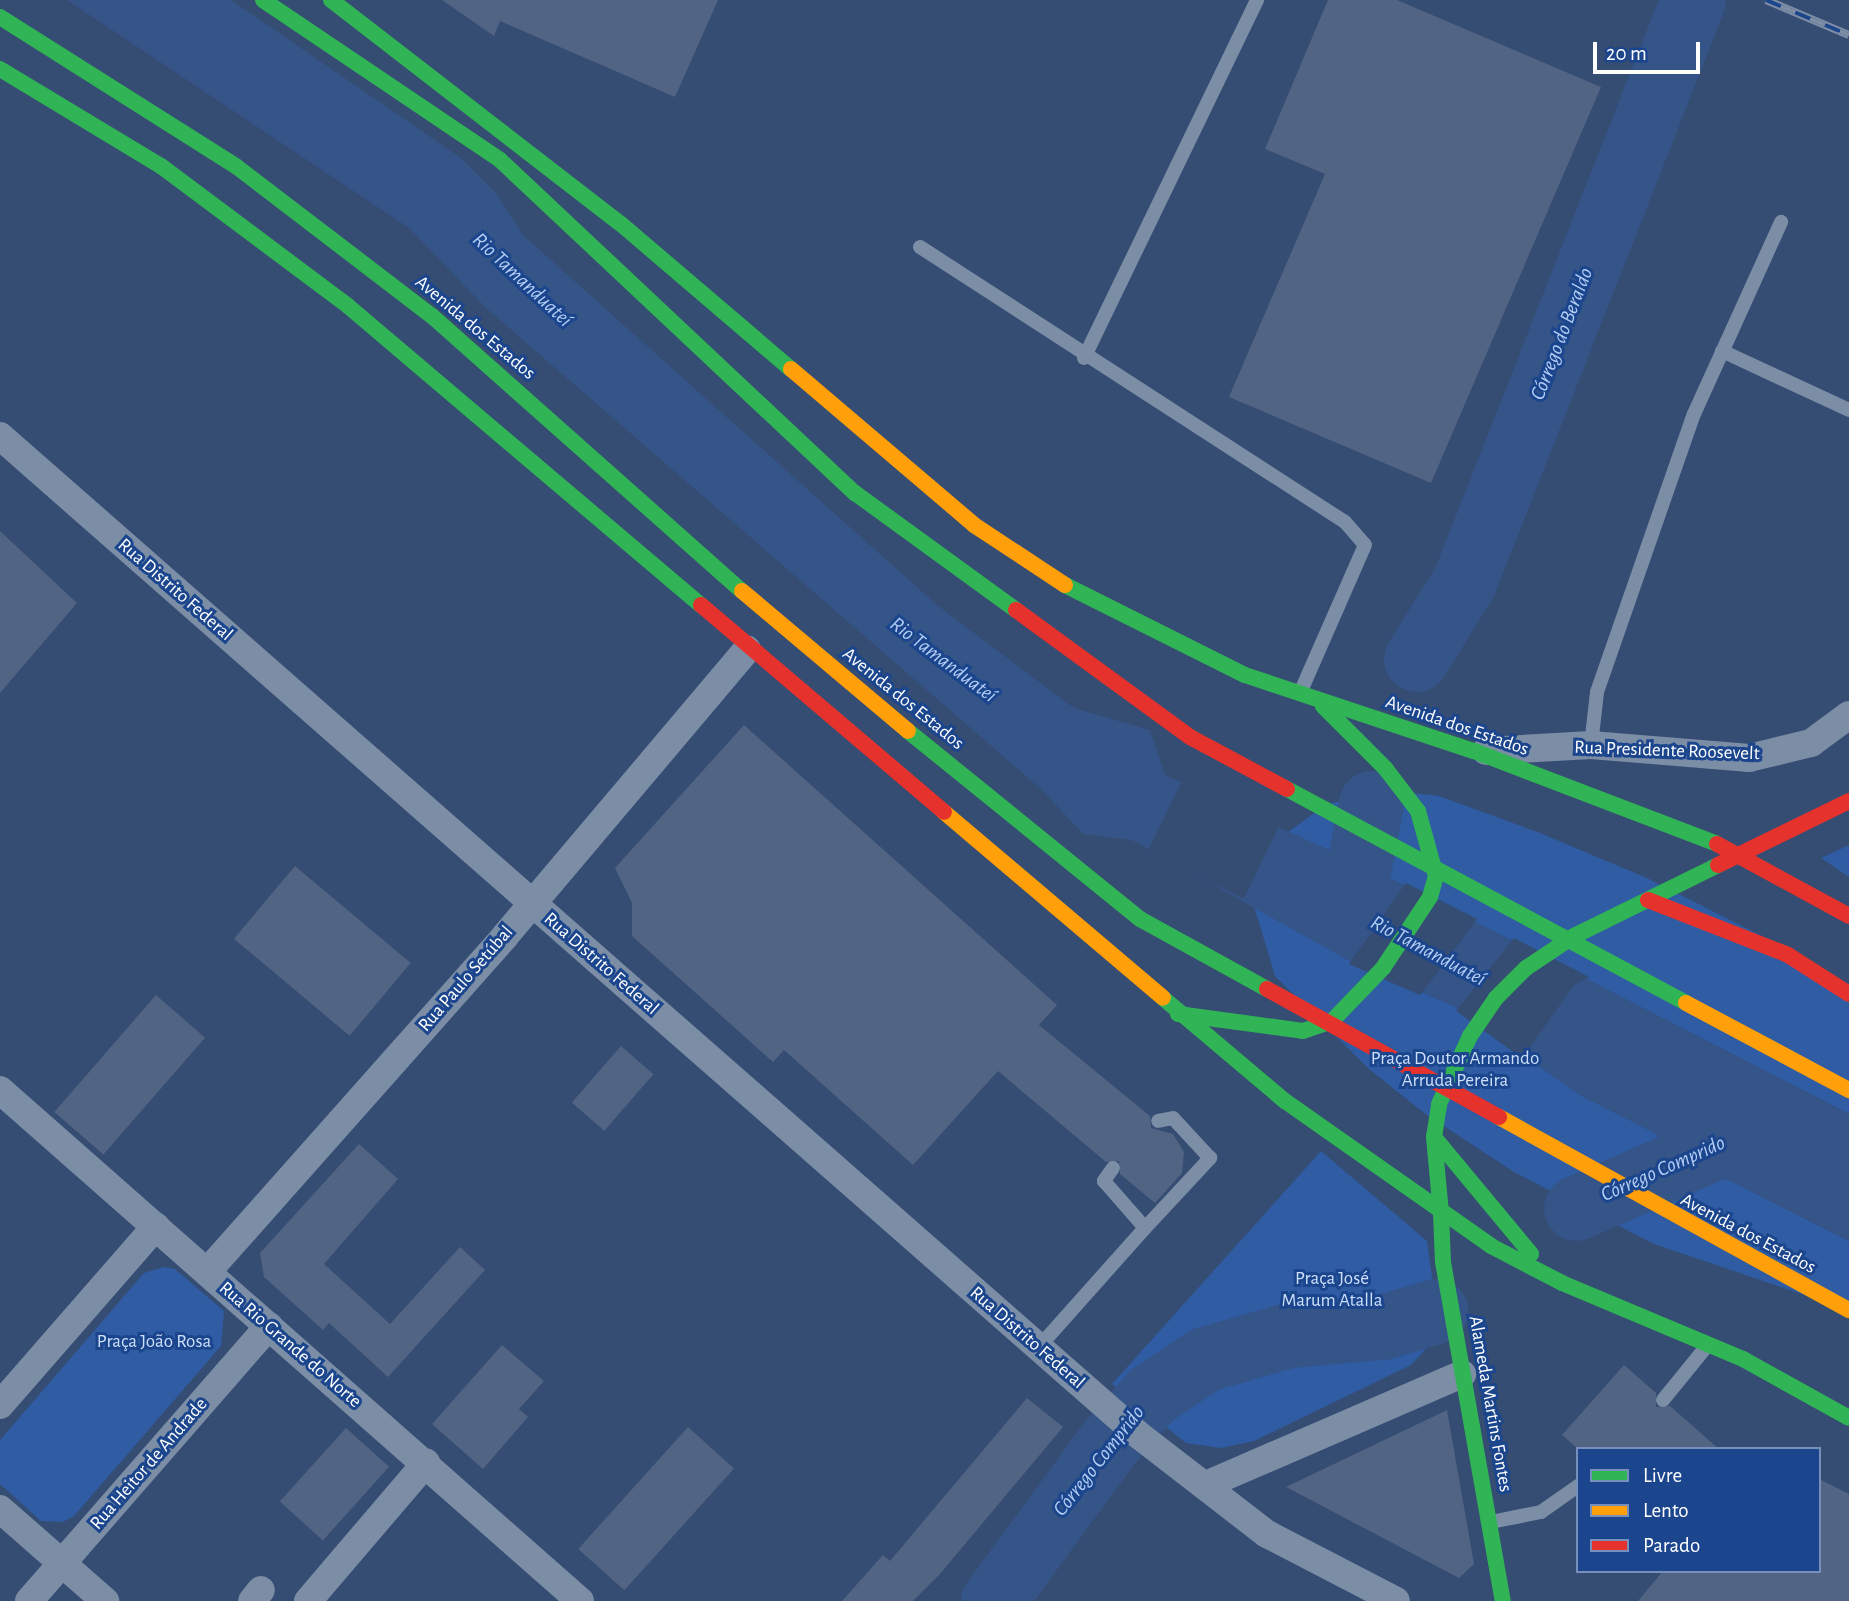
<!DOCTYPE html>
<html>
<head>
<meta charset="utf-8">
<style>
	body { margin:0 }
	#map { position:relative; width:1849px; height:1601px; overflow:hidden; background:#354c73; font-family:"Alegreya Sans",sans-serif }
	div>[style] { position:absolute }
	.green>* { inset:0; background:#2f5ca3 }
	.water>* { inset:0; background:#355487 }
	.pier>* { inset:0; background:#354c73; transform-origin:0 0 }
	.river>* { height:65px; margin:-32.5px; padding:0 32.5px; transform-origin:32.5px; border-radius:32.5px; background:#355487 }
	.building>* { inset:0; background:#526483; transform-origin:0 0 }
	.lane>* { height:14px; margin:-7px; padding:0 7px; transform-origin:7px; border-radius:7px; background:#7c8da6 }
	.street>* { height:28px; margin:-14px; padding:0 14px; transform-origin:14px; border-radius:14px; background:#7c8da6 }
	.fast>* { height:16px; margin:-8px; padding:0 8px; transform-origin:8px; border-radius:8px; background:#30b455 }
	.slow>* { height:16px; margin:-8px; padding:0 8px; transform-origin:8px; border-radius:8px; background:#ff9f0a }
	.jam>* { height:16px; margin:-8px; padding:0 8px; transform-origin:8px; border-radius:8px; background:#e5322d }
	.rail>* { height:8px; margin-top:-4px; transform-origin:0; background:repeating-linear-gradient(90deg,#1b468d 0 16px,#7d8da6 0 32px); box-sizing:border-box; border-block:2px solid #7d8da6 }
	.fast-bridge>* { height:16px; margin:-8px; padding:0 8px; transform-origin:8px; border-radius:8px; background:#30b455 }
	.slow-bridge>* { height:16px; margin:-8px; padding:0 8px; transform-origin:8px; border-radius:8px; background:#ff9f0a }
	.jam-bridge>* { height:16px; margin:-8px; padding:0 8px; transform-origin:8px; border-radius:8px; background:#e5322d }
	span { translate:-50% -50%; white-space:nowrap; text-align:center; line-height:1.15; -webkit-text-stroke:6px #1b468d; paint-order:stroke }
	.street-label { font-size:19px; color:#fff }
	.park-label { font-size:19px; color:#cddffa }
	.water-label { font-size:21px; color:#b3cdf5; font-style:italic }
	.legend { position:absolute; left:1576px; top:1447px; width:245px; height:126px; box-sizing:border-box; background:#1b468d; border:2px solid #7690bb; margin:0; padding:9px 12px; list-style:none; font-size:21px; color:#fff }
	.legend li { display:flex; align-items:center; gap:14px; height:35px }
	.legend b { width:35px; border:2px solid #7690bb }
	.scale { position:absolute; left:1593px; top:42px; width:107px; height:32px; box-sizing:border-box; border:4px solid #fff; border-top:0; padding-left:9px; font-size:21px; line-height:24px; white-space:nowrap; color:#fff; -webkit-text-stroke:5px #1b468d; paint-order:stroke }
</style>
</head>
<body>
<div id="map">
	<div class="green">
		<i style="clip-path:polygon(1382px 790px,1439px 796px,1540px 833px,1647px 878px,1804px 957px,1849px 987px,1849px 1114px,1384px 875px,1287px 833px,1325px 805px)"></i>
		<i style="clip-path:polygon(1849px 845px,1849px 877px,1821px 858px)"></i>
		<i style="clip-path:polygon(1253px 903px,1348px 960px,1454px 1006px,1580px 1095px,1651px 1131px,1715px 1173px,1849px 1241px,1849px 1310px,1654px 1244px,1514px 1172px,1424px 1113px,1369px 1069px,1275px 976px)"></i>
		<i style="clip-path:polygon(1321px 1151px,1427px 1241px,1440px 1334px,1411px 1365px,1254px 1441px,1221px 1448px,1186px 1443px,1112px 1384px)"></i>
		<i style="clip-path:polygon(164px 1267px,175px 1269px,224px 1311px,221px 1346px,74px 1516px,63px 1522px,41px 1521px,0 1484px,0 1440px,144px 1273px)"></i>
	</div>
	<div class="water">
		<i style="clip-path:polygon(67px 0,231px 0,461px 158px,496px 193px,523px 235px,937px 605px,1074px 708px,1150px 730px,1165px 775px,1384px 875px,1849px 1114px,1849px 1241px,1715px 1173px,1651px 1131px,1580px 1095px,1454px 1006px,1348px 960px,1132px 840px,1083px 834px,1042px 790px,485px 307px,409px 228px)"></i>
	</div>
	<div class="pier">
		<i style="left:1183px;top:779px;width:107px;height:81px;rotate:26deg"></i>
		<i style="clip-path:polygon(1406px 883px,1477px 919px,1420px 995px,1349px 964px)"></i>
		<i style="clip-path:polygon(1514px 938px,1589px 977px,1574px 985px,1522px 1058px,1456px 1011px)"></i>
	</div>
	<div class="river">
		<i style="left:1416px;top:659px;width:91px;rotate:-58.1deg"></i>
		<i style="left:1464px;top:582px;width:625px;rotate:-68.52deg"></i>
		<i style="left:1351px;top:908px;width:107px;rotate:-79.2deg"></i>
		<i style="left:1576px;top:1208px;width:191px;rotate:-23.7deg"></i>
		<i style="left:993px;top:1601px;width:193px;rotate:-53.8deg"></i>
		<i style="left:1107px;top:1445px;width:67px;rotate:-48.7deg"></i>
		<i style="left:1151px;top:1395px;width:65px;rotate:-33.7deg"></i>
		<i style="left:1205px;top:1359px;width:86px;rotate:-16.1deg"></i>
		<i style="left:1288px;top:1335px;width:94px;rotate:-4.9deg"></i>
		<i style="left:1382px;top:1327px;width:56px;rotate:-16.5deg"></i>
	</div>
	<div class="building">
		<i style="clip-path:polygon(442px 0,718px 0,675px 97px,500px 21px,494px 36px)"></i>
		<i style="clip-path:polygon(1328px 0,1397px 0,1601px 87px,1431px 483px,1229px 397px,1325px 174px,1265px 149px)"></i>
		<i style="clip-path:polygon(0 531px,77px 603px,0 693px)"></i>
		<i style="clip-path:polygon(744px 725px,1057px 1005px,1039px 1025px,1150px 1116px,1151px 1128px,1173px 1134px,1184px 1152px,1182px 1173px,1155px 1203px,1120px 1174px,1119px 1161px,1106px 1162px,998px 1071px,913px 1165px,784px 1050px,773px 1062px,632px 936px,632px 903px,615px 868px)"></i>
		<i style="left:295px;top:866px;width:151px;height:95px;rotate:40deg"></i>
		<i style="left:156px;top:995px;width:65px;height:155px;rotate:41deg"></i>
		<i style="left:621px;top:1046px;width:43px;height:75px;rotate:41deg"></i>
		<i style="clip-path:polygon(359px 1144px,398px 1179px,324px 1264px,390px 1324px,460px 1247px,485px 1270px,388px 1377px,329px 1323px,323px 1330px,264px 1277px,260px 1253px)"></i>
		<i style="clip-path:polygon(502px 1345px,544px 1381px,519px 1409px,528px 1417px,483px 1469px,432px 1424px)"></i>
		<i style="clip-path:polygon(1624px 1365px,1656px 1393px,1656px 1407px,1670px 1406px,1719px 1449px,1578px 1449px,1562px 1435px)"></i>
		<i style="clip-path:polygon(1027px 1398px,1063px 1427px,940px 1574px,913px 1601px,842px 1601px,883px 1555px,890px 1561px)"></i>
		<i style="clip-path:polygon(1447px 1410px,1474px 1564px,1459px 1578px,1286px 1487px)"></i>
		<i style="left:688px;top:1427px;width:62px;height:164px;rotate:42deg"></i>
		<i style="left:346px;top:1428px;width:58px;height:99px;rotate:42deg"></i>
		<i style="clip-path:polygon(1819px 1479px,1849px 1494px,1849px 1601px,1638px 1601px,1663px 1571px,1819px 1571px)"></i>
	</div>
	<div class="lane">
		<i style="left:920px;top:247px;width:506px;rotate:32.91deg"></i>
		<i style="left:1345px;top:522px;width:30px;rotate:49deg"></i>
		<i style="left:1365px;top:545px;width:162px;rotate:113.7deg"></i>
		<i style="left:1722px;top:351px;width:140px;rotate:24.9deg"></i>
		<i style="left:1084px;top:358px;width:398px;rotate:-64.2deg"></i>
		<i style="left:1591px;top:745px;width:53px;rotate:-83.5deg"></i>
		<i style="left:1597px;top:692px;width:294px;rotate:-70.8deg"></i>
		<i style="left:1694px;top:414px;width:211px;rotate:-65.6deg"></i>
		<i style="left:1113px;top:1168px;width:16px;rotate:125deg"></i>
		<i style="left:1104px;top:1181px;width:62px;rotate:48.9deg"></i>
		<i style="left:1145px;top:1228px;width:96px;rotate:-47.1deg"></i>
		<i style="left:1210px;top:1158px;width:54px;rotate:-132.8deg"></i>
		<i style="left:1173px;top:1118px;width:15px;rotate:169deg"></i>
		<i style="left:1038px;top:1348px;width:161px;rotate:-48.3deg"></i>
		<i style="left:1663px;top:1400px;width:68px;rotate:-50.9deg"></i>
		<i style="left:1491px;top:1522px;width:51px;rotate:-11.3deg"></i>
		<i style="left:1541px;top:1512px;width:45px;rotate:-35.1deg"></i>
	</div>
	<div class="street">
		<i style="left:0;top:436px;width:1516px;rotate:41.26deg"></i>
		<i style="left:1140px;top:1436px;width:160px;rotate:37.7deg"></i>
		<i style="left:1267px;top:1534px;width:145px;rotate:27.4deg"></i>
		<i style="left:1486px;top:751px;width:105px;rotate:-3.3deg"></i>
		<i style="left:1591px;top:745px;width:159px;rotate:4.7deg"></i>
		<i style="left:1749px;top:758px;width:64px;rotate:-13.6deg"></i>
		<i style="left:1811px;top:743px;width:47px;rotate:-36.4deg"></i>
		<i style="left:0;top:1090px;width:773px;rotate:41.38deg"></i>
		<i style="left:207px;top:1272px;width:449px;rotate:-48.4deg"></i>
		<i style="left:505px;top:936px;width:375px;rotate:-49.8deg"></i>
		<i style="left:0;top:1405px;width:237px;rotate:-48.9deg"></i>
		<i style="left:1208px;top:1484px;width:277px;rotate:-23.4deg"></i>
		<i style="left:0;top:1509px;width:140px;rotate:41.2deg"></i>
		<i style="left:29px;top:1601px;width:365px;rotate:-48.9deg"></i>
		<i style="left:252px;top:1601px;width:14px;rotate:-51deg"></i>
		<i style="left:308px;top:1601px;width:182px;rotate:-49.5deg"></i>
	</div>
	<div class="fast">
		<i style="left:331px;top:0;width:366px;rotate:37.7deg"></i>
		<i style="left:621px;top:224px;width:223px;rotate:40.5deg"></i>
		<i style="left:0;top:69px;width:188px;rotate:31.1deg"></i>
		<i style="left:161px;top:166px;width:234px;rotate:36.8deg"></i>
		<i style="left:348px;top:306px;width:463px;rotate:40.3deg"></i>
		<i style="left:1065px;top:585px;width:201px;rotate:26.6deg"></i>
		<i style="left:1245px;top:675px;width:241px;rotate:18.4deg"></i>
		<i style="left:1474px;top:751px;width:260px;rotate:20.9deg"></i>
		<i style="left:1163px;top:998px;width:160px;rotate:40.2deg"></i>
		<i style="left:1285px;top:1101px;width:252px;rotate:35.1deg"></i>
		<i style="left:1491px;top:1246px;width:80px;rotate:27.5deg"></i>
		<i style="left:1562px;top:1283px;width:196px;rotate:22.8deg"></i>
		<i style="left:1743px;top:1359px;width:121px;rotate:29.1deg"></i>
		<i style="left:1178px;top:1014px;width:126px;rotate:7.7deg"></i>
		<i style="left:1303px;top:1031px;width:31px;rotate:-19deg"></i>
		<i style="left:1332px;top:1021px;width:74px;rotate:-46.1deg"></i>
		<i style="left:1383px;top:968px;width:85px;rotate:-56.5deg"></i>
		<i style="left:1430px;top:897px;width:22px;rotate:-74deg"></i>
		<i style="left:1436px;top:876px;width:67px;rotate:-105.5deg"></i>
		<i style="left:1418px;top:811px;width:54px;rotate:-127.5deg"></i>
		<i style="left:1385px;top:768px;width:88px;rotate:-135deg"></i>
		<i style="left:1434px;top:1137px;width:152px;rotate:50.3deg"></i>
		<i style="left:1441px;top:1213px;width:49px;rotate:87.7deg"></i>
		<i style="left:1443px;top:1262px;width:344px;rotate:80deg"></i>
		<i style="left:1441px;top:1213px;width:76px;rotate:-95.3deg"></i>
		<i style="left:1434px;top:1137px;width:33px;rotate:-81deg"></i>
		<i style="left:1439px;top:1104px;width:75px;rotate:-65.5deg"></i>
		<i style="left:1470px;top:1036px;width:46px;rotate:-55.6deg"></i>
		<i style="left:1496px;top:998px;width:42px;rotate:-45deg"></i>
		<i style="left:1526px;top:968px;width:58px;rotate:-33.7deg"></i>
		<i style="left:1574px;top:936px;width:161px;rotate:-26.2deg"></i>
	</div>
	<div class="slow">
		<i style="left:791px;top:369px;width:240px;rotate:40.4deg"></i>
		<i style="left:974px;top:525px;width:109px;rotate:33.4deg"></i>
		<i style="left:944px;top:812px;width:287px;rotate:40.3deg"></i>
	</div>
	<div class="jam">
		<i style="left:701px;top:605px;width:319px;rotate:40.4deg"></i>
		<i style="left:1717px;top:844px;width:150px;rotate:28.6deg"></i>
		<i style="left:1718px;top:865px;width:146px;rotate:-26deg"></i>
		<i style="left:1648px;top:900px;width:150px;rotate:21.4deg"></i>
		<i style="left:1788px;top:955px;width:72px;rotate:32.6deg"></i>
	</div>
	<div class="rail">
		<i style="left:1766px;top:0;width:90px;rotate:22.9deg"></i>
	</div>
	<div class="fast-bridge">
		<i style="left:263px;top:0;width:286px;rotate:34deg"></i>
		<i style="left:500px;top:160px;width:487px;rotate:43.2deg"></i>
		<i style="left:855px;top:493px;width:199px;rotate:36deg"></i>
		<i style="left:0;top:17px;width:280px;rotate:32.3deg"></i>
		<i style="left:237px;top:167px;width:245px;rotate:37.4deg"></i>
		<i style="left:432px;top:316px;width:414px;rotate:41.6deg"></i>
		<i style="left:908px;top:731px;width:299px;rotate:39deg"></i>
		<i style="left:1140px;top:919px;width:145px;rotate:28.9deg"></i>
		<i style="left:1287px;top:789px;width:453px;rotate:28.2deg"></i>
	</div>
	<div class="slow-bridge">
		<i style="left:742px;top:591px;width:217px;rotate:40.1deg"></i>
		<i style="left:1686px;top:1003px;width:185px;rotate:28.1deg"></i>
		<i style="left:1499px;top:1117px;width:400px;rotate:28.9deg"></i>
	</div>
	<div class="jam-bridge">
		<i style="left:1016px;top:610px;width:215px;rotate:36.1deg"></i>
		<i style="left:1190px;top:737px;width:110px;rotate:28.2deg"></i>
		<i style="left:1267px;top:989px;width:265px;rotate:28.9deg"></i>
	</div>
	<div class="street-label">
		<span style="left:475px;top:328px;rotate:40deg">Avenida dos Estados</span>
		<span style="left:175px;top:590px;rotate:41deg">Rua Distrito Federal</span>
		<span style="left:903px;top:699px;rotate:39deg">Avenida dos Estados</span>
		<span style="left:1457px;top:726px;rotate:19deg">Avenida dos Estados</span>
		<span style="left:1667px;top:751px;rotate:2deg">Rua Presidente Roosevelt</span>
		<span style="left:601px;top:964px;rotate:41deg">Rua Distrito Federal</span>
		<span style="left:466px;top:979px;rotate:-49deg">Rua Paulo Setúbal</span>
		<span style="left:1748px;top:1234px;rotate:28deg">Avenida dos Estados</span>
		<span style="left:1027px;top:1338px;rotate:41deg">Rua Distrito Federal</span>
		<span style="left:290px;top:1345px;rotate:41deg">Rua Rio Grande do Norte</span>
		<span style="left:1490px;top:1404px;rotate:80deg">Alameda Martins Fontes</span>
		<span style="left:149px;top:1464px;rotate:-49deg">Rua Heitor de Andrade</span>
	</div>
	<div class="park-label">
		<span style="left:1455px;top:1070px">Praça Doutor Armando<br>Arruda Pereira</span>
		<span style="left:1332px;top:1290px">Praça José<br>Marum Atalla</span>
		<span style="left:154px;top:1342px">Praça João Rosa</span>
	</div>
	<div class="water-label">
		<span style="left:522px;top:280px;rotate:43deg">Rio Tamanduateí</span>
		<span style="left:1562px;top:334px;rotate:-69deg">Córrego do Beraldo</span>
		<span style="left:943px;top:660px;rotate:37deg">Rio Tamanduateí</span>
		<span style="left:1428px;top:951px;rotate:28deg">Rio Tamanduateí</span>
		<span style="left:1663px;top:1169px;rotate:-24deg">Córrego Comprido</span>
		<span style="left:1099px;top:1461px;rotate:-52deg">Córrego Comprido</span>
	</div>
	<ul class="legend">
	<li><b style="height:9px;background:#30b455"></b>Livre</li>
	<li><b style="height:9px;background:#ff9f0a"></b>Lento</li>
	<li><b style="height:9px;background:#e5322d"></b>Parado</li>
	</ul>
	<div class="scale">20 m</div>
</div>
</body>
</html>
